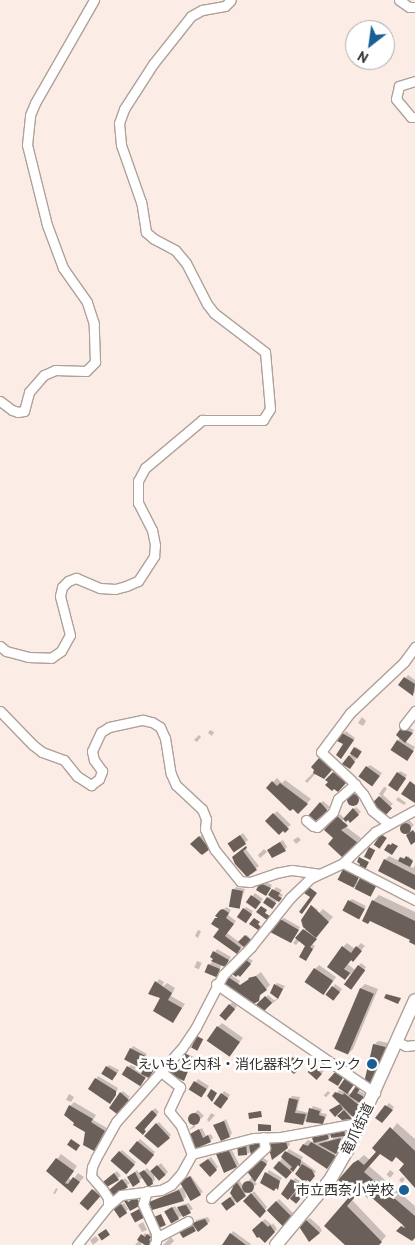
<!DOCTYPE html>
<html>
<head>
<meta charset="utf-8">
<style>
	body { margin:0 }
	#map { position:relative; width:415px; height:1245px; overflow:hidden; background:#fbede6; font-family:"PT Sans","Noto Sans JP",sans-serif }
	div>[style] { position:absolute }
	.shadow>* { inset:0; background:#0003; transform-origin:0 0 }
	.building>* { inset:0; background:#6b6059; transform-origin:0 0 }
	.round { border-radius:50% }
	.roads { filter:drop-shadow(1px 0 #aea19a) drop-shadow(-1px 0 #aea19a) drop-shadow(0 1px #aea19a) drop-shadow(0 -1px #aea19a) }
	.street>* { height:9px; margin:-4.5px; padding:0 4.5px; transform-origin:4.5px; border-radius:4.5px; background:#fff }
	.secondary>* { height:12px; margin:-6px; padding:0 6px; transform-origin:6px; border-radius:6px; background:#fff }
	.dots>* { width:14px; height:14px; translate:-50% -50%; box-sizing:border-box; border:2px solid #fff; border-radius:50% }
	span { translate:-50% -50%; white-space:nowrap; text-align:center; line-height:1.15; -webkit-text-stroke:5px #fff; paint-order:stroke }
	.poi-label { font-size:14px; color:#322d2a }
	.right { translate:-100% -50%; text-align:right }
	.street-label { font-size:14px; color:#322d2a }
	.north { position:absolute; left:345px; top:20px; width:50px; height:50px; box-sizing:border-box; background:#fff; border:1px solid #adabaa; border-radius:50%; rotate:210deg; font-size:14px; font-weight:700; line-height:20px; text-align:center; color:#322d2a }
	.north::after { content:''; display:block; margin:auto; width:18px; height:22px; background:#186094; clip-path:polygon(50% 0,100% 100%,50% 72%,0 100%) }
</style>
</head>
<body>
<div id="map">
	<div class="shadow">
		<i style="clip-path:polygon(408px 675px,415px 680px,415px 692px,412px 694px,400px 685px)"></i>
		<i style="clip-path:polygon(362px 717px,366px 721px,363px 726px,358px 723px)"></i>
		<i style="clip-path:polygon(405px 726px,414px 730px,405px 741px,415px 747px,408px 759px,398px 741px)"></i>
		<i style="clip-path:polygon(210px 730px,214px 732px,212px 736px,208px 733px)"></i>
		<i style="clip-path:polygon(346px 731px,355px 738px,351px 744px,344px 745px,343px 734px)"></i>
		<i style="clip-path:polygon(199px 735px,201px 737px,197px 742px,194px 740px)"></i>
		<i style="clip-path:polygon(356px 747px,362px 751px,352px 765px,350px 756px)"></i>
		<i style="clip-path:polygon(323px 757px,334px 767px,324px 777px,316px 773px,307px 783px,305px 781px,316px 770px,313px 767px)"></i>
		<i style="clip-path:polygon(370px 765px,382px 773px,376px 781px,367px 767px)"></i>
		<i style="left:336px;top:770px;width:15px;height:13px;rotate:42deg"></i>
		<i style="clip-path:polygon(400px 771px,407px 775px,399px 787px,398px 773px)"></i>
		<i style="clip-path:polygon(277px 778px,282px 783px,285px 780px,311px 799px,298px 813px,267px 788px)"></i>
		<i style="clip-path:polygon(384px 787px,387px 788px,383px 795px,393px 804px,384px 812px,374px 803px,381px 796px,379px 794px)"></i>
		<i style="left:356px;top:790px;width:8px;height:13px;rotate:45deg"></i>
		<i style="clip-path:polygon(398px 797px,406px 803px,404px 805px,396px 800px)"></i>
		<i style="clip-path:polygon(323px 801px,330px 807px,319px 816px,321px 803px)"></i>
		<i style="clip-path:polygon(356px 807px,361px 812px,350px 821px,346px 816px,331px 834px,334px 834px,345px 822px,348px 825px,345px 826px,361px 838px,343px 856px,334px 838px,325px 830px,340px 814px,344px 818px)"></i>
		<i style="clip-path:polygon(277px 811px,291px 825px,279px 833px,267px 821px)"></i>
		<i style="left:409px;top:820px;width:7px;height:11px;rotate:45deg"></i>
		<i style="clip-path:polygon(243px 833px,248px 840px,234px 851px,232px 842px)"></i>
		<i style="left:203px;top:834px;width:14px;height:15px;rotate:51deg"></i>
		<i style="clip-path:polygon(298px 837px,301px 840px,296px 844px,293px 840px)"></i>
		<i style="clip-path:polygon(283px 840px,287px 847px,285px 850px,271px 847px)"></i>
		<i style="clip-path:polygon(245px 848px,259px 866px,247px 875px,237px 854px)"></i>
		<i style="clip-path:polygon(264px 849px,267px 852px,260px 858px,258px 855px)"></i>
		<i style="clip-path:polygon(389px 856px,399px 861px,402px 857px,406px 859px,408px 856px,413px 860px,409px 866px,413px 868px,415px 865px,415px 889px,385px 860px)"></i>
		<i style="clip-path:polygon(346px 867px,360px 874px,357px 882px,363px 876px,378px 883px,371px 895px,339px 879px)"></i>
		<i style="clip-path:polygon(264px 881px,272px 885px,268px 892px,261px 884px)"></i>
		<i style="clip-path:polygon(236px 887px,245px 889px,239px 908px,233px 890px)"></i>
		<i style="clip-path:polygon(276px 887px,282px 890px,280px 893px,283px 895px,271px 907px,265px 903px)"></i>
		<i style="clip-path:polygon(255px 893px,263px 899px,258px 905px,248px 902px)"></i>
		<i style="clip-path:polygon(379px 895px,415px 912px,415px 944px,373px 901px)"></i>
		<i style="clip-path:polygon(352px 899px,366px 906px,360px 917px,349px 901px)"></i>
		<i style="clip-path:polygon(311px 905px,318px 910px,314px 915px,316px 916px,323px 909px,333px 917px,317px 935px,312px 944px,315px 946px,308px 957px,307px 946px,300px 940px,296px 945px,293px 943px,306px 928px,309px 913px,307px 911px)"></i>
		<i style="clip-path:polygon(226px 907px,231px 910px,228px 915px,236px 921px,227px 933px,239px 942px,247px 935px,251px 939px,239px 950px,215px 937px,220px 929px,216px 919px)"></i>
		<i style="clip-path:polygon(246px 907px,253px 911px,249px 918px,244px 909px)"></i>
		<i style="clip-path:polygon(284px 918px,300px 927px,293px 939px,281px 920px)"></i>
		<i style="clip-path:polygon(198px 930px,201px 931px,198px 938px,195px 936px)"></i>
		<i style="clip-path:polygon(347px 943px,355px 949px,361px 943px,365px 946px,348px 964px,355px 970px,361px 963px,366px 967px,352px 985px,354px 971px,345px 979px,343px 947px)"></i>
		<i style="clip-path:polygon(217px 949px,231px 957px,227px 963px,222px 964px,218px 973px,209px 965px,213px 961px,214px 959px,211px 957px)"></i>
		<i style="clip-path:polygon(247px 957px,253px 961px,240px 975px,232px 973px)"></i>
		<i style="left:197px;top:961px;width:5px;height:7px;rotate:22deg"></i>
		<i style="clip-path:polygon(319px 965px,336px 977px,328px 989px,315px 969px)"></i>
		<i style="clip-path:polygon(261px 972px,270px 985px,252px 1004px,249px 999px,245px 999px,224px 984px,231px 975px,240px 981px,236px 990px)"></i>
		<i style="clip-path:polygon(159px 979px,164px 982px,161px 988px,167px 983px,175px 988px,171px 996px,185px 1004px,173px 1021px,162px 997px,150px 993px)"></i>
		<i style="clip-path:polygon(277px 983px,285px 986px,278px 997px,275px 985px)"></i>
		<i style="clip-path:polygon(335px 984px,342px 989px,336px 997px,333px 987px)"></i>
		<i style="clip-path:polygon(365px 984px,378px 989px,353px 1049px,349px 1053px,361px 988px)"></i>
		<i style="clip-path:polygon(268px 995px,274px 1000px,278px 999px,262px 1011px,257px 1007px)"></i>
		<i style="clip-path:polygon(232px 1002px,237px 1006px,229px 1017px,230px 1005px)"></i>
		<i style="clip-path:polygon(222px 1023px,243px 1038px,230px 1055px,218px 1027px)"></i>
		<i style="clip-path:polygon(378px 1041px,389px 1043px,374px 1079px,369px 1083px,374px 1045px)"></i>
		<i style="clip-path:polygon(133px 1046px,147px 1054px,139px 1066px,125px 1059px)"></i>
		<i style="clip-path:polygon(185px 1053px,194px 1057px,183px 1079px,170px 1073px,175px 1065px,183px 1068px,188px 1062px)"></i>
		<i style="left:237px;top:1055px;width:4px;height:5px;rotate:34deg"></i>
		<i style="clip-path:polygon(296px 1055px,305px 1062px,294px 1072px,287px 1066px)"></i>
		<i style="clip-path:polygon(151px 1060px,158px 1062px,151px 1074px,147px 1075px,143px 1082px,128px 1067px,131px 1065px,144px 1072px)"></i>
		<i style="clip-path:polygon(109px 1065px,119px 1070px,115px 1077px,107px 1067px)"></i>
		<i style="clip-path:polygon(316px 1065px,324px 1071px,317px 1078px,309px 1072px)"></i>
		<i style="clip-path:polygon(98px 1076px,118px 1088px,113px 1100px,96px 1079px)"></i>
		<i style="clip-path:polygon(348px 1076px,356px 1081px,348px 1092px,352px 1095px,359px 1084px,361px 1086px,358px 1090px,365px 1094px,360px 1101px,362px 1103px,357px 1115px,342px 1119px,339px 1116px,344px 1107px,335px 1115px,331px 1110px,342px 1104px,334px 1096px,339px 1090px,344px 1092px,346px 1079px)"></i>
		<i style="clip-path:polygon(198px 1079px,209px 1086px,204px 1094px,190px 1089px)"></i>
		<i style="clip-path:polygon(123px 1091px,130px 1097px,117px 1112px,121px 1093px)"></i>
		<i style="clip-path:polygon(224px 1091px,230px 1095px,224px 1104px,222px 1094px)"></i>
		<i style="left:328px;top:1091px;width:3px;height:6px;rotate:45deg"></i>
		<i style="clip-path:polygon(69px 1094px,74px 1097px,71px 1102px,66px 1100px)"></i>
		<i style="clip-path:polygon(292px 1096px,300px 1097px,297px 1110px,309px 1113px,313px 1106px,322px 1109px,321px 1113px,327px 1114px,325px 1120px,323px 1122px,305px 1121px,303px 1124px,285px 1121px,290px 1099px)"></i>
		<i style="clip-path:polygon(74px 1102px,96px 1115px,93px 1120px,107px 1128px,96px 1147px,91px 1125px,70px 1106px)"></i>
		<i style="clip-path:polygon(389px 1103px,394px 1107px,385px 1119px,377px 1118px)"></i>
		<i style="clip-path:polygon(155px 1108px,159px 1112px,144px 1128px,146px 1130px,143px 1133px,137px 1128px)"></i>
		<i style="clip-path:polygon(198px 1110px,204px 1116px,195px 1124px,195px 1127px,187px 1131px,193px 1126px,188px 1119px)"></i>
		<i style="clip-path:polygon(211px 1113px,215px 1115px,209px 1122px,207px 1120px)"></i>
		<i style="clip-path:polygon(226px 1119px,232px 1133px,230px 1136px,215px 1126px)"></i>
		<i style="clip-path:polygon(159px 1122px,171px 1135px,158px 1147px,146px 1136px)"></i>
		<i style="clip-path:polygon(397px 1123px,415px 1139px,415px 1186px,406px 1164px,397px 1156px,381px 1152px,369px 1166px,415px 1206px,415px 1236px,398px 1231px,404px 1224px,371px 1195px,368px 1199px,364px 1195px,367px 1192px,362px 1188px,352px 1200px,386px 1236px,378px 1245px,346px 1245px,326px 1226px,352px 1196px,354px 1164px,364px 1155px,370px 1160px)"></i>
		<i style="clip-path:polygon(evenodd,346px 1126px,347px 1133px,341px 1141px,343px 1143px,327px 1167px,304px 1144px,308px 1140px,312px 1142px,318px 1133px,346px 1126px,332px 1134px,333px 1139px,326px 1141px,330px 1137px,332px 1134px)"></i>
		<i style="clip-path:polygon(202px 1128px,206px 1136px,211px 1134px,213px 1138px,210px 1141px,190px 1135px)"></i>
		<i style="clip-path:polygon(288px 1137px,290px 1145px,287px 1147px,268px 1142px)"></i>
		<i style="left:140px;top:1139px;width:20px;height:15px;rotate:41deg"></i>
		<i style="clip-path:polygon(252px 1139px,262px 1146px,247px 1154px,238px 1145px)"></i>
		<i style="clip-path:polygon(230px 1146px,239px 1164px,237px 1166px,217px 1154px)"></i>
		<i style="clip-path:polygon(289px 1149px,303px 1157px,301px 1160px,316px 1171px,312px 1178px,298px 1164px,285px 1177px,275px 1168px)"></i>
		<i style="clip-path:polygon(122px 1150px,136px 1162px,126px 1173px,111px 1159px)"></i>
		<i style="clip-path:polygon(61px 1154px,77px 1166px,69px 1178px,72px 1181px,78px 1173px,84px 1177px,72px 1191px,48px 1171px)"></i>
		<i style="clip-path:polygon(211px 1157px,218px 1167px,210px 1175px,203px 1163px)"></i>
		<i style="clip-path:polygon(262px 1157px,268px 1161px,254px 1181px,257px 1184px,234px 1203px,225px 1201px,233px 1195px,233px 1185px,239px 1179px,243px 1187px,252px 1177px,247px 1170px,254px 1165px,256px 1166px)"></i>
		<i style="clip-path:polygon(161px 1163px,168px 1172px,159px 1180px,154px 1175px,155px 1180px,152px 1183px,143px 1177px,139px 1181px,131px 1175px,137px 1170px,140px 1175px,147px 1168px,151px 1172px)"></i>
		<i style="clip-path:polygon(269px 1170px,282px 1178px,276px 1187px,261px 1182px)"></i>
		<i style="left:390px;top:1170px;width:5px;height:6px;rotate:37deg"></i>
		<i style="clip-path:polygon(117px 1171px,121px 1176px,107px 1185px,107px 1179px)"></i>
		<i style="clip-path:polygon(191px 1176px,203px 1192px,200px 1194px,184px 1189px,186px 1197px,183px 1200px,150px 1203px,183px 1187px,182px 1181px)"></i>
		<i style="clip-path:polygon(402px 1177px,405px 1179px,402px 1183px,399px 1180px)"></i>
		<i style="clip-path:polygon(125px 1178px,130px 1183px,115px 1194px,111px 1190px)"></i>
		<i style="clip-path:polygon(295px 1178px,302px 1182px,291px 1194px,302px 1187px,306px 1190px,295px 1202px,282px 1193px)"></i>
		<i style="left:56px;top:1188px;width:2px;height:6px;rotate:27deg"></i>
		<i style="left:96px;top:1188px;width:7px;height:21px;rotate:45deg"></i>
		<i style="clip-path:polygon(254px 1191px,267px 1207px,260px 1216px,245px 1201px)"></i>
		<i style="left:279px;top:1199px;width:21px;height:16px;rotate:45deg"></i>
		<i style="clip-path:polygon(124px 1203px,128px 1209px,126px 1212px,117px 1207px)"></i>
		<i style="clip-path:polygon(189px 1203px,193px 1209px,178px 1218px,169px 1209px,175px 1206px,177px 1209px,181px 1205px)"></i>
		<i style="clip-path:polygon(208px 1217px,210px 1221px,199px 1231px,197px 1228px,181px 1232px,195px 1224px,196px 1220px)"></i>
		<i style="clip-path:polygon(310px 1218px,320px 1227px,322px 1231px,319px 1233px,302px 1223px)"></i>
		<i style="clip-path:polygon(265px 1219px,272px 1225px,273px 1223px,277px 1229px,265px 1241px,253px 1230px)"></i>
		<i style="clip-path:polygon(143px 1222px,147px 1230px,142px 1232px,138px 1225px)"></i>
		<i style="clip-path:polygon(233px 1231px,251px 1244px,250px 1245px,223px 1245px)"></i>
		<i style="clip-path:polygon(150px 1232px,153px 1234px,151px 1237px,154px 1239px,149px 1245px,142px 1242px,141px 1245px,135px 1245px,145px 1233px,148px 1235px)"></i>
		<i style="clip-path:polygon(96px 1236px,99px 1240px,93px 1245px,90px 1240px)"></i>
		<i style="clip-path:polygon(171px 1237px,174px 1241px,170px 1245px,163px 1245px)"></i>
	</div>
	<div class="building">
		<i style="clip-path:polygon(404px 677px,415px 684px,413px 696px,398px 685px)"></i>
		<i style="clip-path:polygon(401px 728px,413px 733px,405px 743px,396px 735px)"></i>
		<i style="clip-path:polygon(342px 733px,354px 740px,341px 759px,336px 755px,343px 744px,337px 741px)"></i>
		<i style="left:397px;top:740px;width:20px;height:12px;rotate:33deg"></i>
		<i style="left:354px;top:747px;width:9px;height:8px;rotate:32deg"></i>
		<i style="clip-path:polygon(349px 755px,355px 762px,350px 769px,342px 764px)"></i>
		<i style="clip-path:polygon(319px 758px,332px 770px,324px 779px,313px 773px,314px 770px,311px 767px)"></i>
		<i style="left:366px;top:766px;width:17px;height:13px;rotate:36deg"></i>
		<i style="clip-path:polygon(333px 772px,346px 783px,338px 792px,334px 789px,332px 791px,325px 785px,328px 782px,325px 780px)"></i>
		<i style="left:397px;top:772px;width:11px;height:16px;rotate:34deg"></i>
		<i style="clip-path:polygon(272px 781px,277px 786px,280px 783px,308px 804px,298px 814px,293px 809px,290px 811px,266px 788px)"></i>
		<i style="clip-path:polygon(410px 781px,415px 785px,415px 803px,401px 794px)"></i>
		<i class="round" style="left:347px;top:794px;width:12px;height:12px"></i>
		<i style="left:379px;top:796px;width:18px;height:10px;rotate:43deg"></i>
		<i style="clip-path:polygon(320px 802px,328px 811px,313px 823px,307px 817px)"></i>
		<i style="clip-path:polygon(353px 808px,359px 815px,350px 823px,348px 820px,346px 822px,343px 819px)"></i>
		<i style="clip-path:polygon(273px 813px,289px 829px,285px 833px,283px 831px,279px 835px,265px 821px)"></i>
		<i style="clip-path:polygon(337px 816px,348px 826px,341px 830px,358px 843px,343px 858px,328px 844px,333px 838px,324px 830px)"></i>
		<i class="round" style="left:399.5px;top:822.5px;width:11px;height:11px"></i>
		<i style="clip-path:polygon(413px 830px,415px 833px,415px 842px,411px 845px,406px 835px)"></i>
		<i style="left:381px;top:834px;width:7px;height:13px;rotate:34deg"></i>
		<i style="left:240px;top:835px;width:11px;height:15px;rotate:56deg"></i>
		<i style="clip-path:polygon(199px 836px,210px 849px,202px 855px,190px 844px)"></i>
		<i style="clip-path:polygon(280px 842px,286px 851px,272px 858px,267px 850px)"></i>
		<i style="clip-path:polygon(392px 843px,398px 846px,392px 855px,384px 850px,388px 844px,391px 845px)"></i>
		<i style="clip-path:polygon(246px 846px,247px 848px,243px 851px,257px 870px,247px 877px,235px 864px,232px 857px)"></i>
		<i style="left:369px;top:847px;width:7px;height:11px;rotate:27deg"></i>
		<i style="clip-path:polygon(406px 856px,413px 861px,410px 867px,398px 861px,400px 857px,404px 859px)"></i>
		<i style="clip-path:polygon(359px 857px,369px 862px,365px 870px,358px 867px,360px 864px,357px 862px)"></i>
		<i style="clip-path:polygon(384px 859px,415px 875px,415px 890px,378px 871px)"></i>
		<i style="left:343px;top:869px;width:18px;height:12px;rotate:27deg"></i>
		<i style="left:360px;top:878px;width:18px;height:12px;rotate:27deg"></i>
		<i style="clip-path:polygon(260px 883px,271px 888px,266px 896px,256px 890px)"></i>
		<i style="clip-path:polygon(309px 887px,317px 893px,302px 914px,299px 912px,310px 897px,304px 893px)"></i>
		<i style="left:232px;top:889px;width:11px;height:18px;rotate:10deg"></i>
		<i style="clip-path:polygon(272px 889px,280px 893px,278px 896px,282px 898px,279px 902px,268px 895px)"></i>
		<i style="left:251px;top:895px;width:12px;height:9px;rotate:35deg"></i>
		<i style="left:267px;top:897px;width:11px;height:7px;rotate:34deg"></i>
		<i style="left:348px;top:900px;width:19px;height:12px;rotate:28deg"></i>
		<i style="clip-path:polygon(372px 900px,415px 921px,415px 945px,409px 942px,410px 940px,370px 921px,368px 924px,362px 921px)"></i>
		<i style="clip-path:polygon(311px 905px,329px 922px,316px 938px,303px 927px,301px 920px)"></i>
		<i style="clip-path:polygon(261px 906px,267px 910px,265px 913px,270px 916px,267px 920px,256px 912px)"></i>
		<i style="left:243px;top:908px;width:11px;height:11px;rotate:34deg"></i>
		<i style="clip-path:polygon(223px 909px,229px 913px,226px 918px,234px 924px,225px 936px,241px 948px,237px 954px,213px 937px,219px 929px,211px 924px,215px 918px,218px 918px,215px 916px,220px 910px)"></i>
		<i style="clip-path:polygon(254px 918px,260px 922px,258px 924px,261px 927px,258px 930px,249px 924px)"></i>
		<i style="clip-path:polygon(280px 919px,299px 930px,291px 943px,270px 932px)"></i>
		<i style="clip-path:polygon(303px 929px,317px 939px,310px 947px,313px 949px,306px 961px,299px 957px,305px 946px,295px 938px)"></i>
		<i style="clip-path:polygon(245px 935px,251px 940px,245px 948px,238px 942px)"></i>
		<i style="clip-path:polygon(342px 946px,351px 953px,356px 946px,362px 951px,353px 962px,351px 960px,344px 969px,350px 973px,345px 980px,327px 967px)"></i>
		<i style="clip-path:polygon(213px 951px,229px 960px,225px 967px,211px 961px,213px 959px,210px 957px)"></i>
		<i style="clip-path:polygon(244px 958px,251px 964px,240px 977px,238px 975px,236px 977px,231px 973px)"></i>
		<i style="left:208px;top:964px;width:13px;height:9px;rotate:23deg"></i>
		<i style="left:358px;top:965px;width:9px;height:24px;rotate:36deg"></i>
		<i style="left:314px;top:968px;width:23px;height:17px;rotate:34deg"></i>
		<i style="clip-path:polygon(256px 976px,267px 990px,260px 995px,259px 1001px,252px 1005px,248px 1000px,246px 1002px,222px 985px,228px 977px,240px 985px,249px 979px,248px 978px)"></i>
		<i style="clip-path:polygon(155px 981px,172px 993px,168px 1000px,182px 1008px,173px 1023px,153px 1011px,160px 998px,148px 994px)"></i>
		<i style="clip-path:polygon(274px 984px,283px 989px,278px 999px,270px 993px)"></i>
		<i style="left:332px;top:986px;width:10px;height:11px;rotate:37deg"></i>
		<i style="left:360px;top:988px;width:15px;height:66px;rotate:23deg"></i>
		<i style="clip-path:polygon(386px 994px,401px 998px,398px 1004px,384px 998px)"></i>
		<i style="left:265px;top:996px;width:10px;height:15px;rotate:45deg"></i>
		<i style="left:229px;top:1004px;width:8px;height:15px;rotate:40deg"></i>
		<i style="left:217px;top:1026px;width:28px;height:18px;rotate:35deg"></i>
		<i style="left:197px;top:1036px;width:7px;height:13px;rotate:27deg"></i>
		<i style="left:373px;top:1044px;width:13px;height:38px;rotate:13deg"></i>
		<i style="left:130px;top:1048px;width:18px;height:13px;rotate:27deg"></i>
		<i style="left:184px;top:1053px;width:11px;height:8px;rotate:27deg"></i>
		<i style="clip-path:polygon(292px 1057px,304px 1065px,294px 1074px,285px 1067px)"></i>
		<i style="clip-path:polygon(148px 1061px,157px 1065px,149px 1078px,141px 1074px)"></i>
		<i style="left:106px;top:1066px;width:13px;height:9px;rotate:32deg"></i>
		<i style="left:127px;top:1066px;width:22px;height:10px;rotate:32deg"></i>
		<i style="clip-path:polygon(183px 1066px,189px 1069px,184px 1081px,169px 1074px,172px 1067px,181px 1071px)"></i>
		<i style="left:313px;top:1066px;width:12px;height:8px;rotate:42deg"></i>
		<i style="clip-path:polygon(336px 1071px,344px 1076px,338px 1086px,328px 1080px)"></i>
		<i style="clip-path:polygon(95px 1078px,116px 1091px,116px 1095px,110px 1104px,88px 1089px)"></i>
		<i style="left:345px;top:1078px;width:11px;height:12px;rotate:34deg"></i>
		<i style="left:194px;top:1081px;width:15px;height:10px;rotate:32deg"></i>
		<i style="clip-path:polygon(356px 1086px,360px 1089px,357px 1093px,364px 1097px,360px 1103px,349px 1096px)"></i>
		<i style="clip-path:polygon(211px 1089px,217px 1093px,212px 1102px,207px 1096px)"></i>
		<i style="clip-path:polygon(120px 1092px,129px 1100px,117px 1114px,109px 1108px)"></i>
		<i style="clip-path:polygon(335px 1092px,343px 1095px,344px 1093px,360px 1106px,355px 1119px,332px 1096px)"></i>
		<i style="left:221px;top:1093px;width:9px;height:13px;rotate:36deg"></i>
		<i style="clip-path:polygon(289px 1098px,298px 1100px,295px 1113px,306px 1114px,303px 1125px,284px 1122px)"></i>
		<i style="clip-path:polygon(340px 1104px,343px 1109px,335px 1117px,329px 1110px)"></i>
		<i style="clip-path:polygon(69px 1105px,93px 1119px,91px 1122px,105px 1131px,94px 1151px,83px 1145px,85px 1132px,73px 1125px,74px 1123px,64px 1115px)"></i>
		<i style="clip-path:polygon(385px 1105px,393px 1110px,382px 1123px,375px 1118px)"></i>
		<i style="clip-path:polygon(309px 1108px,320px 1111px,319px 1115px,325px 1117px,323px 1124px,306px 1122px)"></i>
		<i style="clip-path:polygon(152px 1110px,157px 1115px,144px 1130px,146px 1131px,143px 1135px,135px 1128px)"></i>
		<i style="clip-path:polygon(344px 1110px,352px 1119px,342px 1120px,337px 1116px)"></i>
		<i style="left:261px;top:1111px;width:6px;height:13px;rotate:81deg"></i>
		<i class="round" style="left:188px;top:1113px;width:12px;height:12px"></i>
		<i style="clip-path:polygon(224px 1121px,230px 1137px,221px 1141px,213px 1125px)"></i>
		<i style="clip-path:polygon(156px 1123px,170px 1138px,158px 1148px,144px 1136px)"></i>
		<i style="clip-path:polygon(258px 1124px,271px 1125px,271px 1131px,258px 1131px)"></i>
		<i style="clip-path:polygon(390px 1127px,415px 1151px,415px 1188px,399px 1170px,404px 1164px,396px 1157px,392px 1162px,380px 1154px,364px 1172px,415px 1216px,415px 1238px,412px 1241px,396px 1231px,401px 1226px,404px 1228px,405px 1227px,362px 1189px,347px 1206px,382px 1242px,379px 1245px,345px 1245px,324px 1226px,350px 1196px,339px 1186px,342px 1183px,338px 1180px,353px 1163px,358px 1160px,364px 1165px,376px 1152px,372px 1148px)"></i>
		<i style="left:344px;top:1128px;width:8px;height:14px;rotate:83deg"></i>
		<i style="clip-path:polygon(199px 1129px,203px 1138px,208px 1135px,211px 1142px,195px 1149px,188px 1135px)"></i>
		<i style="clip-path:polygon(326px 1131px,329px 1139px,314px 1143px,312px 1138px,314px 1135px)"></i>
		<i style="clip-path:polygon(341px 1138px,339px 1145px,341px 1146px,336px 1154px,318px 1144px)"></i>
		<i style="left:71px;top:1139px;width:11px;height:7px;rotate:34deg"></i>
		<i style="clip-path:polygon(274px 1139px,275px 1142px,285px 1139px,288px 1148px,272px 1160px,267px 1142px)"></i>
		<i style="left:137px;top:1141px;width:22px;height:13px;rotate:39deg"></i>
		<i style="clip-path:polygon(248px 1141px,260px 1141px,260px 1150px,251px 1155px)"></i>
		<i style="clip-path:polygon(311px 1142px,336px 1156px,327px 1169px,299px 1150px,303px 1144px,308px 1146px)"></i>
		<i style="left:246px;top:1143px;width:12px;height:9px;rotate:85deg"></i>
		<i style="clip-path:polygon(228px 1149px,237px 1167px,224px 1173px,216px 1154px,219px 1152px,218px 1150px)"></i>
		<i style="left:119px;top:1151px;width:21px;height:13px;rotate:41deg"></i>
		<i style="clip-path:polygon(285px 1151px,301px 1160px,300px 1167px,298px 1165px,293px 1172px,290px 1169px,292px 1167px,281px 1157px)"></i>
		<i style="clip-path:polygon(56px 1158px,74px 1171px,65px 1183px,68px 1184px,73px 1177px,80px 1182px,72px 1193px,46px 1171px)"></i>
		<i style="clip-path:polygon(208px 1159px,217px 1170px,210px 1177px,199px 1165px)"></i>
		<i style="clip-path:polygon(259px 1159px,267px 1164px,255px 1182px,246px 1170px,251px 1166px,253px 1168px)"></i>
		<i style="left:279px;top:1161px;width:17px;height:9px;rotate:40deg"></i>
		<i style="clip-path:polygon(302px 1164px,312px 1170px,315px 1176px,310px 1182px,307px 1180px,305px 1183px,295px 1174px)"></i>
		<i style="left:157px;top:1165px;width:13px;height:9px;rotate:48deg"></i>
		<i style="clip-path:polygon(144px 1170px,152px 1179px,153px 1184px,148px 1187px,139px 1173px)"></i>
		<i style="clip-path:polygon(135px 1172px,140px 1182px,133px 1187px,127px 1177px)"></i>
		<i style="clip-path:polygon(265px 1172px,280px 1181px,278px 1190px,276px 1188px,274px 1191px,260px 1183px)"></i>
		<i style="clip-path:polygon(114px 1173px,119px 1180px,107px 1187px,103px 1182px)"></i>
		<i style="left:190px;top:1176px;width:22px;height:12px;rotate:60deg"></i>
		<i style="clip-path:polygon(122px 1179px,128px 1187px,114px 1196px,109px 1190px)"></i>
		<i style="clip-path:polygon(291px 1179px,300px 1185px,288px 1200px,281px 1194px)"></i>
		<i class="round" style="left:242px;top:1181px;width:12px;height:12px"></i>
		<i style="clip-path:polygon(236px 1181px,246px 1196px,237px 1203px,230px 1193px,233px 1187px,231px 1185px)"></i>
		<i style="left:299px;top:1188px;width:8px;height:14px;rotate:40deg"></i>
		<i style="left:92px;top:1189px;width:11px;height:19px;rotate:41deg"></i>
		<i style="clip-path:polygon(179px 1190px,184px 1201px,152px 1210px,149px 1202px)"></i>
		<i style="clip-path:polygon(251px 1193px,266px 1211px,260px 1218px,243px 1201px)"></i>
		<i style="clip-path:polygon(136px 1197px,141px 1205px,130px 1211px,123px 1199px,126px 1198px,128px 1202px)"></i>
		<i style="left:230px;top:1197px;width:9px;height:11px;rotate:54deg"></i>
		<i style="left:276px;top:1201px;width:23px;height:13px;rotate:45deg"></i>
		<i style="left:121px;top:1204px;width:11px;height:9px;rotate:56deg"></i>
		<i style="clip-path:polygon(186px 1205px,191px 1213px,183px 1217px,177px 1207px)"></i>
		<i style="left:172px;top:1207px;width:14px;height:9px;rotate:60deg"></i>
		<i style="left:139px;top:1209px;width:10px;height:10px;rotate:61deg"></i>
		<i style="left:161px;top:1214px;width:12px;height:7px;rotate:66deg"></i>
		<i style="clip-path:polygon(205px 1219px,208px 1224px,198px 1232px,192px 1223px)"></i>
		<i style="clip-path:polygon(306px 1220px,320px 1233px,309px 1242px,298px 1225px)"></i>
		<i style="clip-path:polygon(262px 1221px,268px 1227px,270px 1225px,275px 1232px,265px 1243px,259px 1237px,257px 1238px,252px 1230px)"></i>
		<i style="clip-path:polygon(193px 1226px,196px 1231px,183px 1238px,179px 1232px)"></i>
		<i style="left:106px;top:1229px;width:7px;height:10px;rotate:56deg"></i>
		<i style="clip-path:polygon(230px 1233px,246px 1245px,222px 1245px)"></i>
		<i style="clip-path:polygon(141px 1234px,145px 1237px,147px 1234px,151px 1237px,149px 1240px,152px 1242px,150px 1245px,145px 1245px,137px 1240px)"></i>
	</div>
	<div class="roads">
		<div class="street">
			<i style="left:399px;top:0;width:12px;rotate:35deg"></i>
			<i style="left:409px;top:7px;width:6px"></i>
			<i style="left:415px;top:81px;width:17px;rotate:163deg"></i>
			<i style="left:399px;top:86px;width:13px;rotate:103deg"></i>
			<i style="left:396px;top:99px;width:23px;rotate:50deg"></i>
			<i style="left:411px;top:117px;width:4px"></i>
			<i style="left:0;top:401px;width:15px;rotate:37deg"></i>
			<i style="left:12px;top:410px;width:6px;rotate:18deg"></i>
			<i style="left:18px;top:412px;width:6px;rotate:-9deg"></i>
			<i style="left:24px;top:411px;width:20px;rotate:-75deg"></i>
			<i style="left:29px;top:392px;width:23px;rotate:-49deg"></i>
			<i style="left:44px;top:375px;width:12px;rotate:-24deg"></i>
			<i style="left:55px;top:370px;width:31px;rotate:2deg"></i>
			<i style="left:86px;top:371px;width:13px;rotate:-45deg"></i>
			<i style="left:95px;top:362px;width:38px;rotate:-92deg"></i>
			<i style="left:94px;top:324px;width:23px;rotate:-108deg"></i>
			<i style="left:87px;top:302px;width:42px;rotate:-125.2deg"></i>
			<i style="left:63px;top:268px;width:46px;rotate:-110.4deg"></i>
			<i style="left:47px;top:225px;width:82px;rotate:-104deg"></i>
			<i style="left:27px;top:145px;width:30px;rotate:-84deg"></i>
			<i style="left:30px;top:115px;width:13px;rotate:-67deg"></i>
			<i style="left:35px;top:103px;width:119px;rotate:-60.2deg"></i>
			<i style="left:0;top:646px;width:8px;rotate:40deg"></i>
			<i style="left:6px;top:651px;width:23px;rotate:15deg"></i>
			<i style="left:28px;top:657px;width:23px;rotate:2deg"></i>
			<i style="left:51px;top:658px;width:12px;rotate:-35deg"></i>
			<i style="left:61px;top:651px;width:18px;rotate:-61deg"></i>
			<i style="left:70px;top:635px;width:40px;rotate:-104.4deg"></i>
			<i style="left:60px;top:596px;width:9px;rotate:-77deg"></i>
			<i style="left:62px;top:587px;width:8px;rotate:-45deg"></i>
			<i style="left:68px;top:581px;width:9px;rotate:-21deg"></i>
			<i style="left:76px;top:578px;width:26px;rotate:23deg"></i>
			<i style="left:100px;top:588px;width:15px;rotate:4deg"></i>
			<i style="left:115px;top:589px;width:11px;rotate:-15deg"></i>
			<i style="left:126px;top:586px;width:13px;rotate:-23deg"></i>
			<i style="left:138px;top:581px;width:30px;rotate:-57deg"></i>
			<i style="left:154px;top:556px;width:11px;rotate:-85deg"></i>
			<i style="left:155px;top:545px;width:15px;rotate:-101deg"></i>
			<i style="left:152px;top:530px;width:30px;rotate:-117deg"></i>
			<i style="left:138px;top:503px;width:22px;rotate:-90deg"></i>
			<i style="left:138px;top:481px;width:15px;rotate:-62deg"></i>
			<i style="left:145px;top:468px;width:75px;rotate:-40.1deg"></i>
			<i style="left:202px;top:420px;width:61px"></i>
			<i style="left:263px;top:420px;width:13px;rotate:-58deg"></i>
			<i style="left:270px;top:409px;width:57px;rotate:-95deg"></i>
			<i style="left:265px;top:352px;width:64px;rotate:-142.6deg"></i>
			<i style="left:214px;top:313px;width:11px;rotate:-128deg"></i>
			<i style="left:207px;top:304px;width:46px;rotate:-117.1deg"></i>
			<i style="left:186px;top:263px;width:17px;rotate:-130deg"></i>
			<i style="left:175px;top:250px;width:24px;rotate:-152deg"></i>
			<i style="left:154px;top:239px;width:11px;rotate:-139deg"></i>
			<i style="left:146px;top:232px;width:30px;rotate:-99deg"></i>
			<i style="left:141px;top:202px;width:60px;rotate:-109.3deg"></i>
			<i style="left:121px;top:145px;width:22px;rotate:-95deg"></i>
			<i style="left:119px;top:123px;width:15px;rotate:-70deg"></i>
			<i style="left:124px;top:109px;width:54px;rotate:-57.2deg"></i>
			<i style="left:153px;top:64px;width:61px;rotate:-51.6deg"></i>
			<i style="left:191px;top:16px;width:13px;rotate:-29deg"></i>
			<i style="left:202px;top:10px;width:23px;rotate:-10deg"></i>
			<i style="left:225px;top:6px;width:8px;rotate:-45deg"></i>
			<i style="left:0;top:711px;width:47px;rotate:45.9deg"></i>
			<i style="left:33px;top:745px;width:11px;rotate:38deg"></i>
			<i style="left:42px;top:752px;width:23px;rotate:20deg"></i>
			<i style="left:64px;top:760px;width:21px;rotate:51deg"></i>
			<i style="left:77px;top:776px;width:17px;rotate:33deg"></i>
			<i style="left:91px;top:785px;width:10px;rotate:-37deg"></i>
			<i style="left:99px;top:779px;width:9px;rotate:-69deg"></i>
			<i style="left:102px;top:771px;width:14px;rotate:-126deg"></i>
			<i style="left:94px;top:760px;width:9px;rotate:-103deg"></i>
			<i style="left:92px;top:751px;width:21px;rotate:-65deg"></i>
			<i style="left:101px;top:732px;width:9px;rotate:-32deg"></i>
			<i style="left:109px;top:727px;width:35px;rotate:-12deg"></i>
			<i style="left:143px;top:720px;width:9px;rotate:13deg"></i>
			<i style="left:152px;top:722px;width:9px;rotate:32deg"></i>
			<i style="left:160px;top:727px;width:12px;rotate:66deg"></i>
			<i style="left:165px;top:738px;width:36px;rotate:81deg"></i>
			<i style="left:171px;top:774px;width:12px;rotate:66deg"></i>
			<i style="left:176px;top:785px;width:35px;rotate:43deg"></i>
			<i style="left:202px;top:809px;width:11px;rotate:68deg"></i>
			<i style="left:206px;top:819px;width:10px;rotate:96deg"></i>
			<i style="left:205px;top:829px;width:23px;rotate:65deg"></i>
			<i style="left:215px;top:850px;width:40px;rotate:51deg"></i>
			<i style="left:240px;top:881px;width:10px;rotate:6deg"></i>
			<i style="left:250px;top:882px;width:28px;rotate:-19deg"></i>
			<i style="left:276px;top:873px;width:16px;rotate:-11deg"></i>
			<i style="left:292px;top:870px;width:27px;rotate:8deg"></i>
			<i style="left:404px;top:725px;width:18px;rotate:-52deg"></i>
			<i style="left:306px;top:820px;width:9px;rotate:41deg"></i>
			<i style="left:313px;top:826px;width:4px;rotate:14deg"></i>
			<i style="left:317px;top:827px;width:22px;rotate:-43deg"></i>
			<i style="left:333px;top:812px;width:14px;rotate:-69deg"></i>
			<i style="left:338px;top:799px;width:23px;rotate:-41deg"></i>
			<i style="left:389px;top:824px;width:22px;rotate:-141deg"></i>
			<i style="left:372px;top:810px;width:18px;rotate:-119deg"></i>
			<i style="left:363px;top:794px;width:18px;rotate:-131deg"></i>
			<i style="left:351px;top:780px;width:41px;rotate:-137deg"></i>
			<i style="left:321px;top:752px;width:49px;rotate:-53.4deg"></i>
			<i style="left:350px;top:713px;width:74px;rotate:-43.4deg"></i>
			<i style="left:404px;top:662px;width:19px;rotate:-54deg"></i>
			<i style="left:343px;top:863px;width:81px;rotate:27.2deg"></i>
			<i style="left:216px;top:984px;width:193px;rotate:34.4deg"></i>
			<i style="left:396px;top:1041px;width:11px;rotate:27deg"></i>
			<i style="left:406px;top:1046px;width:9px;rotate:-6deg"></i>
			<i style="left:160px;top:1071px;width:26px;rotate:39deg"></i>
			<i style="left:180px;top:1087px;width:26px;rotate:115deg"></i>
			<i style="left:169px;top:1111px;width:19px;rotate:51deg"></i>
			<i style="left:181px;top:1126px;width:30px;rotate:69deg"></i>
			<i style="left:147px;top:1191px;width:14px;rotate:107deg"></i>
			<i style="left:143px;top:1204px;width:32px;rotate:66deg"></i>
			<i style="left:156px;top:1233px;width:8px;rotate:90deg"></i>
			<i style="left:156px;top:1241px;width:4px;rotate:117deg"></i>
			<i style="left:211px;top:1198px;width:74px;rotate:-42.8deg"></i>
			<i style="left:265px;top:1148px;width:11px;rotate:-100deg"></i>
			<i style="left:108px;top:1206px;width:17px;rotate:-40deg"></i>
			<i style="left:121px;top:1195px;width:40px;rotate:-7.1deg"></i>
			<i style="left:161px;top:1190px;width:11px;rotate:-27deg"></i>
			<i style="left:171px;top:1185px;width:15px;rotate:-48deg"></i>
			<i style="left:181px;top:1174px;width:23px;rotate:-61deg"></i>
			<i style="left:192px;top:1154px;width:64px;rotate:-14.5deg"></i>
			<i style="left:254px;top:1138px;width:27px;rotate:-2deg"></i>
			<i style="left:281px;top:1137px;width:82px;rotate:-10.5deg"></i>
			<i style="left:156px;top:1238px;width:36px;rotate:-28deg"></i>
			<i style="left:77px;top:1245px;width:50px;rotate:-51.5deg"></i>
			<i style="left:108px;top:1206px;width:8px;rotate:-90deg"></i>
			<i style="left:108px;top:1198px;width:9px;rotate:-122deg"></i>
			<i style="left:103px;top:1190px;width:18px;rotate:-131deg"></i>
			<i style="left:91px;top:1176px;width:9px;rotate:-84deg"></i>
			<i style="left:92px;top:1167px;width:10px;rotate:-66deg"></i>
			<i style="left:96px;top:1158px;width:41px;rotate:-60.9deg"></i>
			<i style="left:116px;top:1122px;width:99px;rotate:-48.3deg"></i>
			<i style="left:182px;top:1048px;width:25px;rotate:-56deg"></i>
			<i style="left:196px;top:1027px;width:59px;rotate:-62.6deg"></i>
			<i style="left:223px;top:975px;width:40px;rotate:-45deg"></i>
			<i style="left:251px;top:947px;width:63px;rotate:-51.5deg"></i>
			<i style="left:290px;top:898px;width:29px;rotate:-44deg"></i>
			<i style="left:311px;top:878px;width:35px;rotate:-25deg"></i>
			<i style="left:343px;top:863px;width:45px;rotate:-44.1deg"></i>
			<i style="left:375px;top:832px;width:46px;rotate:-28.8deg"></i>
		</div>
		<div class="secondary">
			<i style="left:276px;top:1245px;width:85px;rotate:-50.3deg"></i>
			<i style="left:330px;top:1180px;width:36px;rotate:-60deg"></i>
			<i style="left:348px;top:1149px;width:163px;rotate:-65.8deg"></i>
		</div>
	</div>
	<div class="dots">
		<i style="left:372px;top:1064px;background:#186094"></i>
		<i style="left:404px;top:1190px;background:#186094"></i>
	</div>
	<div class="poi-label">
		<span class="right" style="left:361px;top:1064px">えいもと内科・消化器科クリニック</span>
		<span class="right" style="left:394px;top:1190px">市立西奈小学校</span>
	</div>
	<div class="street-label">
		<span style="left:357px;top:1129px;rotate:-64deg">竜爪街道</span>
	</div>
	<div class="north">N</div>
</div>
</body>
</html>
